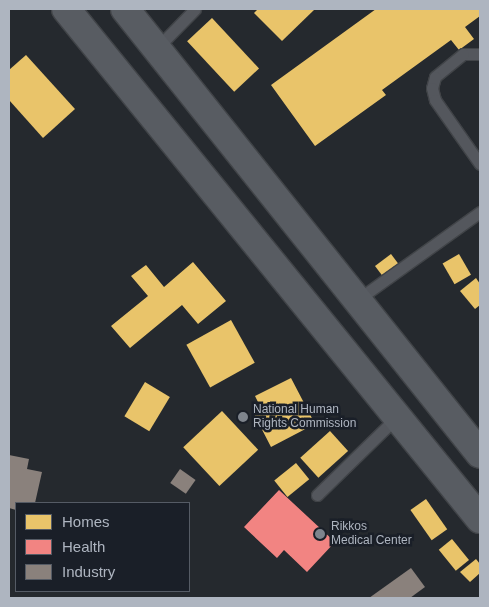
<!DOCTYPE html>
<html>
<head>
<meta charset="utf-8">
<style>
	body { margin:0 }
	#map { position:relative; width:489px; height:607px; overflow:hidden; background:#25292e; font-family:Helvetica,sans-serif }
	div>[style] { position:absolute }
	.homes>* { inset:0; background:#e9c46a; transform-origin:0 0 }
	.health>* { inset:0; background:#f28482 }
	.industry>* { inset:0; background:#8a817c; transform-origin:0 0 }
	.roads { filter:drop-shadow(1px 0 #414448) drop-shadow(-1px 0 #414448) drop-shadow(0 1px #414448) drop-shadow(0 -1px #414448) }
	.service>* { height:11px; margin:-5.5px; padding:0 5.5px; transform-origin:5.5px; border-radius:5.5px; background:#54575d }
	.secondary>* { height:28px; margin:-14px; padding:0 14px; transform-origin:14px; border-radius:14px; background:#585c62 }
	.dots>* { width:14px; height:14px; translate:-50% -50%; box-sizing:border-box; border:2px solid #1a1f28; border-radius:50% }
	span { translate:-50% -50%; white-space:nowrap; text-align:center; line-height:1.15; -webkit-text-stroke:5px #1a1f28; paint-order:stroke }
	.poi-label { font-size:12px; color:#aeb5c0 }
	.left { translate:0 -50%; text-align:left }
	.frame { position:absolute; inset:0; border:10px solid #aeb5c0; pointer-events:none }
	.legend { position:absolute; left:15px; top:502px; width:175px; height:90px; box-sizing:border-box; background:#1a1f28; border:1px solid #555b65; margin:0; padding:6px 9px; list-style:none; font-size:15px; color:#aeb5c0 }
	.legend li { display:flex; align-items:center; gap:10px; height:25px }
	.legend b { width:25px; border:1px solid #555b65 }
</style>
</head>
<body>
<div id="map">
	<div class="homes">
		<i style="clip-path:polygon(258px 9px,315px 9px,282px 41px,254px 13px)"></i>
		<i style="clip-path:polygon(376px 9px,480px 9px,480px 16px,465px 27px,474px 39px,459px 50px,451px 40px,382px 90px,386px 95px,315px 146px,271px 85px)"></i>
		<i style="left:212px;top:18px;width:69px;height:34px;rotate:47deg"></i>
		<i style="clip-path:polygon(26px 55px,75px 109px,43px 138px,9px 100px,9px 70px)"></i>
		<i style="left:391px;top:254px;width:15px;height:20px;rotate:53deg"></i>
		<i style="left:459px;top:254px;width:24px;height:19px;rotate:60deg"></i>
		<i style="clip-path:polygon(193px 262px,226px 301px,198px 324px,182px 305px,130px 348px,111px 326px,148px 296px,131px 276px,146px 265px,164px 287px)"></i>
		<i style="clip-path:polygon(476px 278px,480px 284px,480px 305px,475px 309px,460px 291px)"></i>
		<i style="left:231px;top:320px;width:49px;height:51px;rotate:61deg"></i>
		<i style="clip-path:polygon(291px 378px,315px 424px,271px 447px,253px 412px,261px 408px,255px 396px)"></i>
		<i style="left:145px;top:382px;width:29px;height:40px;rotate:31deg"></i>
		<i style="left:222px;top:411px;width:53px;height:53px;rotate:47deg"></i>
		<i style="left:330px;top:431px;width:27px;height:40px;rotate:48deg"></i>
		<i style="left:296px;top:463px;width:21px;height:28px;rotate:51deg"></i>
		<i style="left:426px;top:499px;width:37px;height:19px;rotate:55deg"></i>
		<i style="left:452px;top:539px;width:27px;height:17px;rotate:51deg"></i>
		<i style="clip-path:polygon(476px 559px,480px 564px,480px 573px,470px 582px,460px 572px)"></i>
	</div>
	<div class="health">
		<i style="clip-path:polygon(279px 490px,335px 542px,307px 572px,284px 550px,277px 558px,244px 527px)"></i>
	</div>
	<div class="industry">
		<i style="clip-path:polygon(9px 455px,29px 459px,27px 469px,42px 472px,35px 503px,16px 503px,16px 510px,9px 508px)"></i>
		<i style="left:180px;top:469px;width:19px;height:17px;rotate:35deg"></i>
		<i style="clip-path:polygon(411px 568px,425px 587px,410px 598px,369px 598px)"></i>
	</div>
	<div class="roads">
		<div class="service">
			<i style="left:157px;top:48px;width:54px;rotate:-45.7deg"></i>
			<i style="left:480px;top:54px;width:17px;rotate:180deg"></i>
			<i style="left:463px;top:54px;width:36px;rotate:141deg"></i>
			<i style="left:435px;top:77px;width:11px;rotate:105deg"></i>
			<i style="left:432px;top:88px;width:12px;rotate:76deg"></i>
			<i style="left:435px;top:100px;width:78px;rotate:54.9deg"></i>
			<i style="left:357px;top:300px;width:151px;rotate:-35.6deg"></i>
			<i style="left:317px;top:495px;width:112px;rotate:-44.3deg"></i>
		</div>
		<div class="secondary">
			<i style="left:66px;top:9px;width:657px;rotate:50.93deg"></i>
			<i style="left:125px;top:9px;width:569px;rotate:51.42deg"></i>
		</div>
	</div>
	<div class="dots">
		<i style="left:243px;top:417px;background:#7e848d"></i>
		<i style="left:320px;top:534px;background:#7e848d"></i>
	</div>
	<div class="poi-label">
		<span class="left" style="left:253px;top:417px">National Human<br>Rights Commission</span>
		<span class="left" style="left:331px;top:534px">Rikkos<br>Medical Center</span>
	</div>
	<div class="frame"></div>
	<ul class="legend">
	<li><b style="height:14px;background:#e9c46a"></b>Homes</li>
	<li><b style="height:14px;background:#f28482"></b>Health</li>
	<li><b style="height:14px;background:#8a817c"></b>Industry</li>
	</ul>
</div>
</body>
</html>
